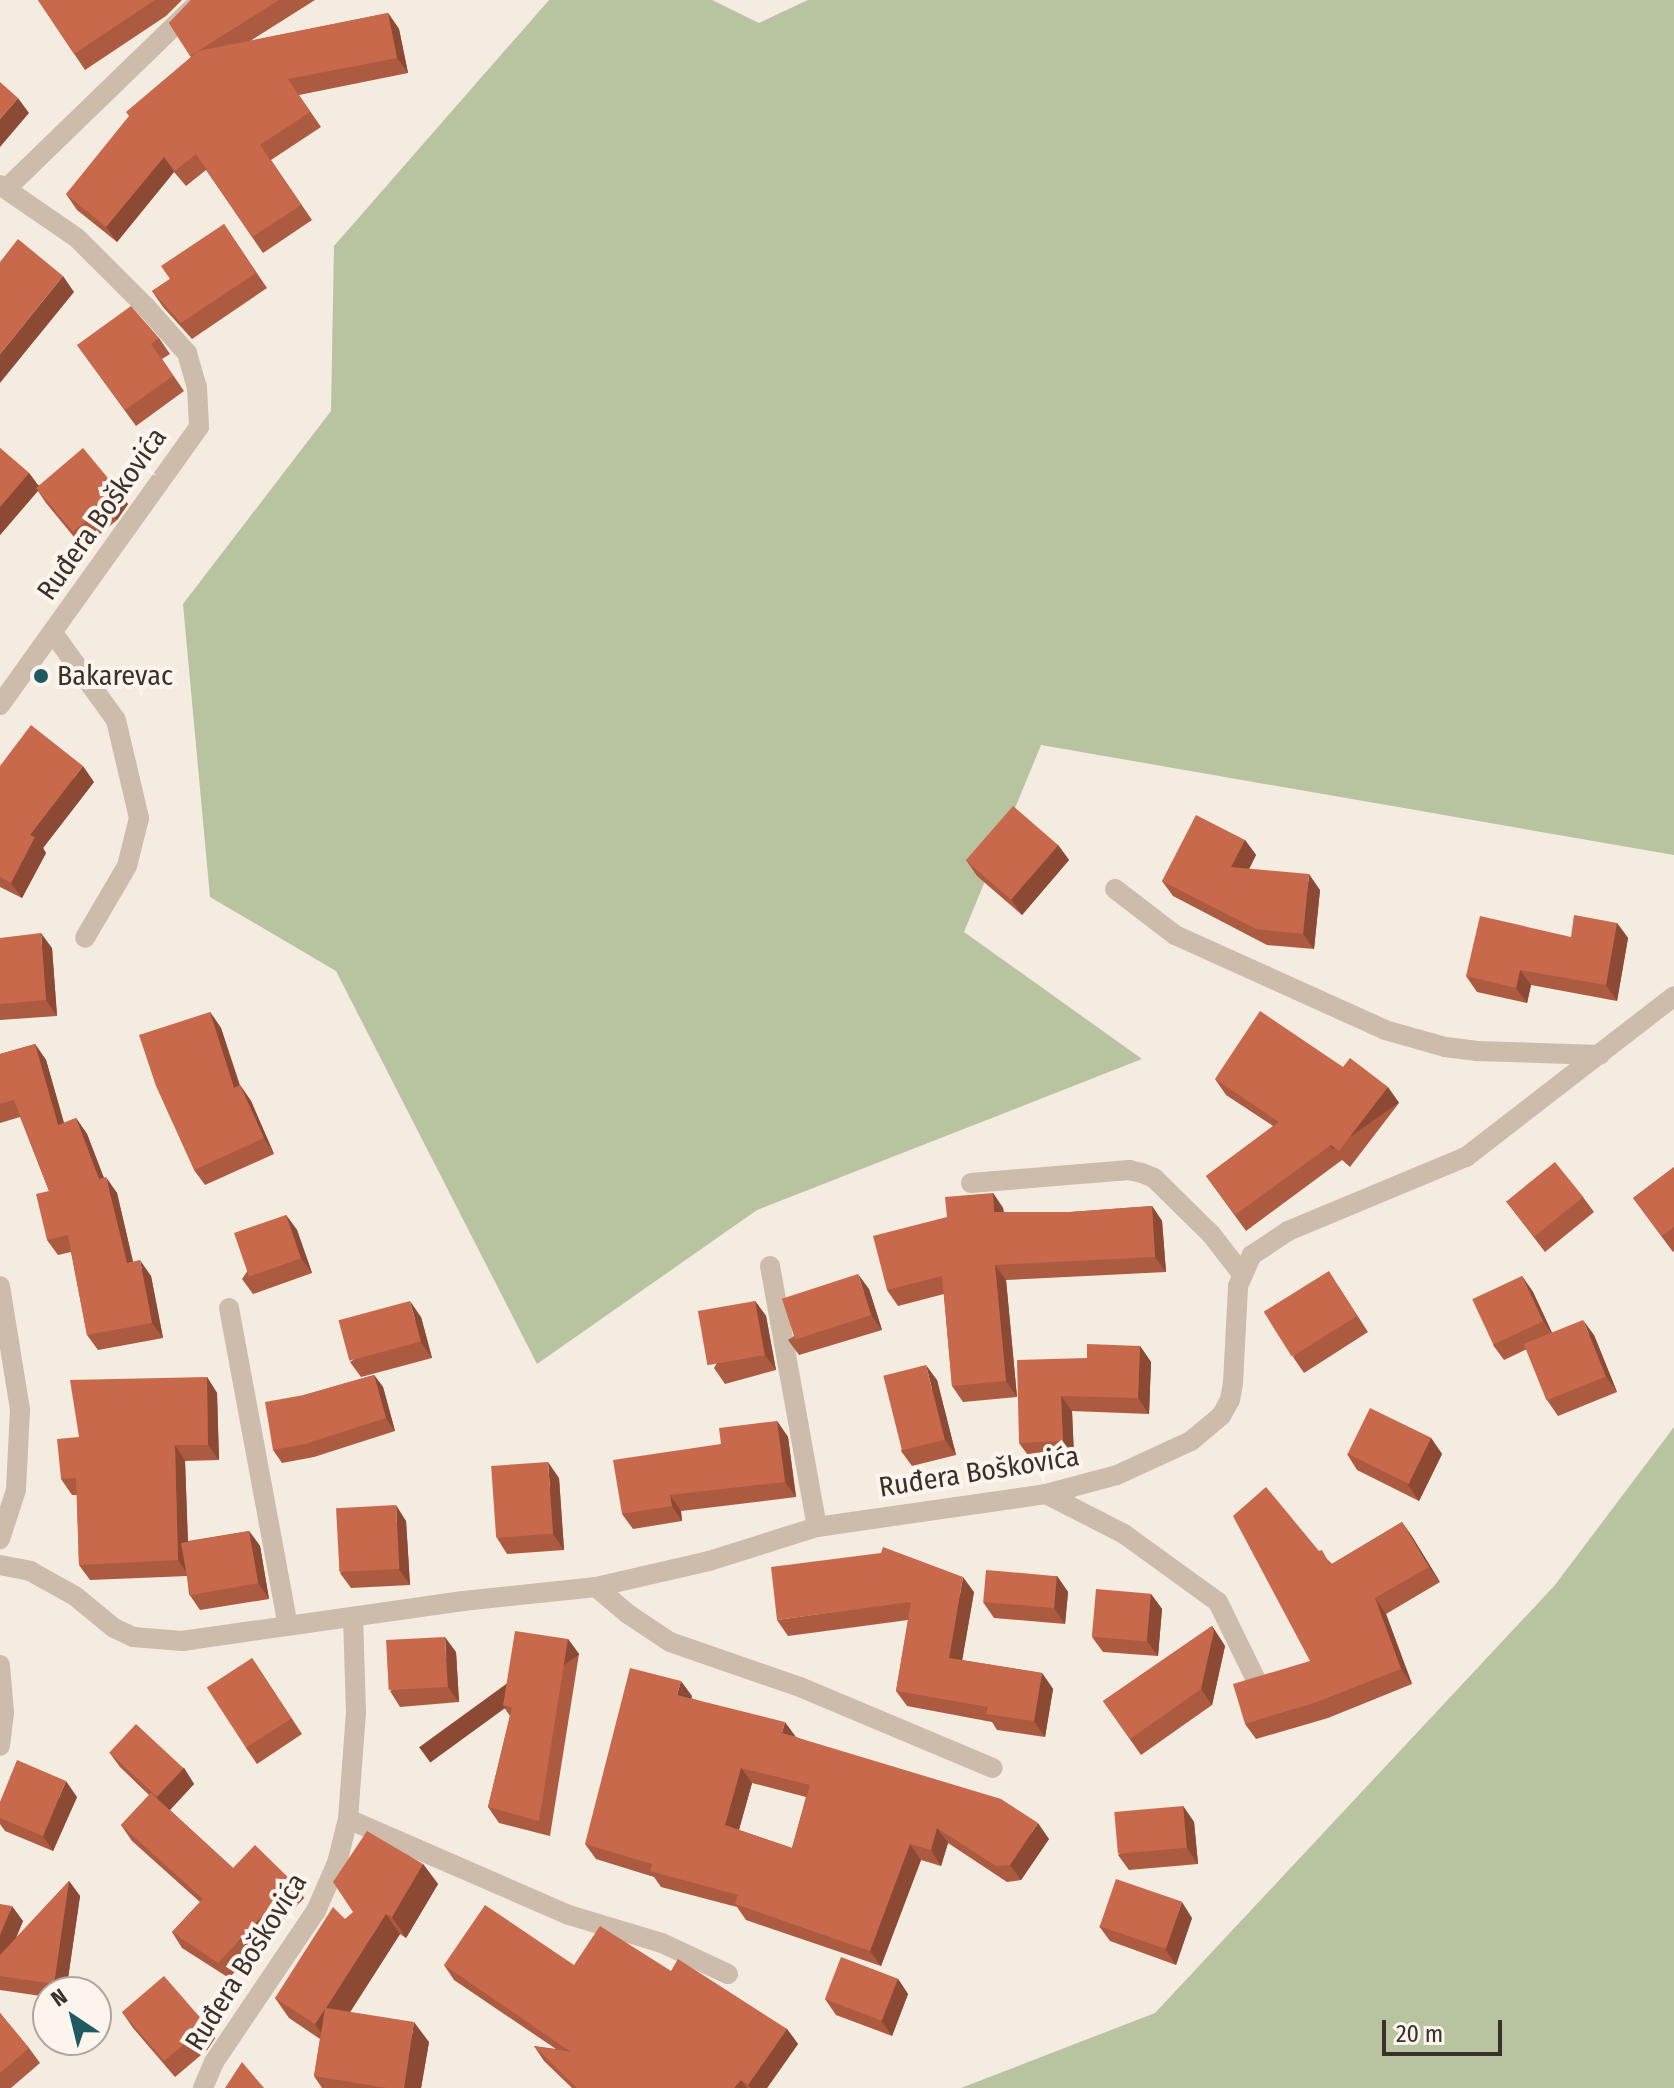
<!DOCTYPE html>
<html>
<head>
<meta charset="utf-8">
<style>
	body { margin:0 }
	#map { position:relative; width:1674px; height:2088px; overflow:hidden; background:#f4ebe1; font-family:"Fira Sans Condensed",sans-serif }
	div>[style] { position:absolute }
	.green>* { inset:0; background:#b8c4a0 }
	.minor>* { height:20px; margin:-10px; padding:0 10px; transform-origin:10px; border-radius:10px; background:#cdbbac }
	.wall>* { inset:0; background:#ac5a40 }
	.shaded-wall>* { inset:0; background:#8c4a34; transform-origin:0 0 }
	.building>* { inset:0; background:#c8694b; transform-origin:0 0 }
	.dots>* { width:22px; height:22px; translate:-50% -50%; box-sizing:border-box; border:4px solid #fbf5ee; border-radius:50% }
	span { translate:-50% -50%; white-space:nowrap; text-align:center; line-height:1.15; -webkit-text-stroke:8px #fbf5ee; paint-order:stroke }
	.street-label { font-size:28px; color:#3b302b }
	.poi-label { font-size:28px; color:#3b302b }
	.left { translate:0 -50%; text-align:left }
	.north { position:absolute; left:32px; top:1976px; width:80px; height:80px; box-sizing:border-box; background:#fbf5ee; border:2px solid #aea6a0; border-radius:50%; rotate:325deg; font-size:22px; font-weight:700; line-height:32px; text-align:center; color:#3b302b }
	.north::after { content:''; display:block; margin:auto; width:28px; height:36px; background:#1f5a5e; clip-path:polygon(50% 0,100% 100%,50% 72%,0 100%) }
	.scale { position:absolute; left:1382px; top:2020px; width:120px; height:36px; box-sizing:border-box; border:4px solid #3b302b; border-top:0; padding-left:10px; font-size:24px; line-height:28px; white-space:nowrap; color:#3b302b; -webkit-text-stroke:6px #fbf5ee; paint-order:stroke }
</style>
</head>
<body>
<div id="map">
	<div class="green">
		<i style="clip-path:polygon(549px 0,712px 0,759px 23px,808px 0,1674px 0,1674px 855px,1041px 745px,964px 932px,1142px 1059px,757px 1210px,537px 1364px,336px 971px,210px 897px,183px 604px,331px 411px,334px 246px)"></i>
		<i style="clip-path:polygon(1674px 1427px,1674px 2088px,961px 2088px,1155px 2013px,1555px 1585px)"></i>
	</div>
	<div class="minor">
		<i style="left:0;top:185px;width:93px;rotate:34.5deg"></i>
		<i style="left:77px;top:238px;width:98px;rotate:45deg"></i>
		<i style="left:146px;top:307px;width:62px;rotate:48.3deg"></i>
		<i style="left:187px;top:353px;width:35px;rotate:74deg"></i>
		<i style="left:197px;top:387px;width:40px;rotate:87.1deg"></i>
		<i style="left:199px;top:427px;width:342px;rotate:125.6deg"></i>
		<i style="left:7px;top:188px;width:270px;rotate:-44.1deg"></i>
		<i style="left:53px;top:633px;width:107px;rotate:54.1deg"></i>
		<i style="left:116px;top:720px;width:101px;rotate:76.8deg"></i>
		<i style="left:139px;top:818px;width:49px;rotate:104deg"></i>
		<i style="left:127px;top:866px;width:83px;rotate:120.3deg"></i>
		<i style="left:1115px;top:889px;width:76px;rotate:37.5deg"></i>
		<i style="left:1175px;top:935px;width:230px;rotate:24.3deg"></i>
		<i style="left:1385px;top:1030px;width:62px;rotate:15.8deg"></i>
		<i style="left:1445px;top:1047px;width:31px;rotate:7deg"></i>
		<i style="left:1476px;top:1051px;width:124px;rotate:1.8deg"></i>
		<i style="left:971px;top:1183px;width:159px;rotate:-4.7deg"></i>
		<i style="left:1129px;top:1170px;width:13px;rotate:13deg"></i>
		<i style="left:1142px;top:1173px;width:13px;rotate:23deg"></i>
		<i style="left:1154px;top:1178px;width:80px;rotate:44.5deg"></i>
		<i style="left:1211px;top:1234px;width:51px;rotate:52.2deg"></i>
		<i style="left:770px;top:1266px;width:265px;rotate:79.8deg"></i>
		<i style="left:0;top:1286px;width:126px;rotate:80.8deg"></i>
		<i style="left:20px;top:1410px;width:80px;rotate:92.9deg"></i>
		<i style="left:16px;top:1490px;width:52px;rotate:108.1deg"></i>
		<i style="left:229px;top:1308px;width:323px;rotate:79.5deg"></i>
		<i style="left:1046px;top:1494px;width:88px;rotate:27.1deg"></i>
		<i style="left:1124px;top:1534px;width:116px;rotate:35.9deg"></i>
		<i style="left:1218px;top:1602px;width:85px;rotate:64deg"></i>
		<i style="left:0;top:1565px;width:31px;rotate:11deg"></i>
		<i style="left:30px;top:1571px;width:51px;rotate:29.1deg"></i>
		<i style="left:75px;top:1596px;width:50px;rotate:39.4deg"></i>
		<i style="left:114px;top:1628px;width:21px;rotate:25deg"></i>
		<i style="left:133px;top:1637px;width:49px;rotate:4.7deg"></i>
		<i style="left:182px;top:1641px;width:284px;rotate:-8.1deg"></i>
		<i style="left:463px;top:1601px;width:134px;rotate:-6deg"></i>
		<i style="left:596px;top:1587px;width:116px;rotate:-13deg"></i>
		<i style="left:709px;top:1561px;width:113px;rotate:-17.5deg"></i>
		<i style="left:817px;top:1527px;width:231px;rotate:-8.2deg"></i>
		<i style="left:1046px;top:1494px;width:73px;rotate:-15deg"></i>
		<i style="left:1117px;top:1475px;width:81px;rotate:-24.7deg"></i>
		<i style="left:1191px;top:1441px;width:39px;rotate:-40deg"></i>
		<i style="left:1221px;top:1416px;width:18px;rotate:-61deg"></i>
		<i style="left:1230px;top:1400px;width:17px;rotate:-80deg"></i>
		<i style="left:1233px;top:1383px;width:97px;rotate:-87deg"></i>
		<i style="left:1238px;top:1286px;width:34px;rotate:-66deg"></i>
		<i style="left:1252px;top:1255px;width:43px;rotate:-33.7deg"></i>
		<i style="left:1288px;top:1231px;width:193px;rotate:-22.6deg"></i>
		<i style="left:1466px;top:1157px;width:263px;rotate:-37.7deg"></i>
		<i style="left:596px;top:1587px;width:42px;rotate:40.2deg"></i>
		<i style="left:628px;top:1614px;width:50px;rotate:33.7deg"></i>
		<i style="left:670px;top:1642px;width:138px;rotate:19.1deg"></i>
		<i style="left:800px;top:1687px;width:209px;rotate:22.8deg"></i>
		<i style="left:0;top:1665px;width:48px;rotate:85.2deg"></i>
		<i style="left:4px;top:1713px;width:33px;rotate:97deg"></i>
		<i style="left:348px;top:1819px;width:241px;rotate:23.5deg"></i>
		<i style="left:569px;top:1915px;width:97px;rotate:16.8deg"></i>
		<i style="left:662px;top:1943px;width:73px;rotate:25.2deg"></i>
		<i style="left:203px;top:2088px;width:28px;rotate:-67deg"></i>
		<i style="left:214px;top:2062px;width:182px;rotate:-56deg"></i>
		<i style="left:316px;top:1911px;width:52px;rotate:-66.4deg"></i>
		<i style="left:337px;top:1863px;width:45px;rotate:-76deg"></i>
		<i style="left:348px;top:1819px;width:107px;rotate:-85.7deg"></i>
		<i style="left:356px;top:1712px;width:95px;rotate:-91.8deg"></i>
	</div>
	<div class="wall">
		<i style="clip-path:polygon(38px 0,182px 0,166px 16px,85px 70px)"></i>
		<i style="clip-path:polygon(191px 0,315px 0,250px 41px,388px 13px,399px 29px,408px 73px,299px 95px,321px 127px,271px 160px,312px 220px,263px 253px,206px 170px,186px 186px,174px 172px,117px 242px,77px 210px,66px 194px,191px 57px,169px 23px)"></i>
		<i style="clip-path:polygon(224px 224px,267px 288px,192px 339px,163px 307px,152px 291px,170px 279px)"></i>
		<i style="clip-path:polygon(159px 338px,170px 354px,162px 359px,184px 391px,136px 426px,77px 345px)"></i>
		<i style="clip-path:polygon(0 448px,29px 473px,38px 485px,128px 504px,117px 520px,83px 548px,46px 503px,38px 491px,0 535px)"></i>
		<i style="clip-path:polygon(0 766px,94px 782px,43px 848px,46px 853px,22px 898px,0 887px)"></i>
		<i style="clip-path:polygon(1245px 840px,1256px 855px,1249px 869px,1320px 890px,1314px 949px,1267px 945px,1173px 896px,1162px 881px)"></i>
		<i style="clip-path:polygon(1058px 845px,1069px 860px,1022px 915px,977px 876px,966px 860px)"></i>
		<i style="clip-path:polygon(1617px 923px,1628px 938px,1617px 1001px,1531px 985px,1527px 1003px,1477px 992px,1466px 976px,1571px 937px)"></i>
		<i style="clip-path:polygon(0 938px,52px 948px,57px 1016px,0 1020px)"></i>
		<i style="clip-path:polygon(210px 1012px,221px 1028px,240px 1085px,251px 1101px,274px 1154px,205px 1185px,194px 1170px)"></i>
		<i style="clip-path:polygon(35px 1044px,46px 1060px,64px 1123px,76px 1118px,87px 1134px,104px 1178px,117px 1193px,133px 1262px,151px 1276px,163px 1338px,98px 1350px,87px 1335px,71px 1252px,58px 1255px,47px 1240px,49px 1191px,20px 1117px,0 1123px,0 1054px)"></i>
		<i style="clip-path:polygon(1215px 1079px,1399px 1103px,1350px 1167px,1342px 1160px,1246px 1231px,1206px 1176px,1273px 1126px,1226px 1095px)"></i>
		<i style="clip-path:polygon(1674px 1167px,1674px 1251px,1673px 1252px,1633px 1198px)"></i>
		<i style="clip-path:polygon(993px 1193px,1003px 1208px,1004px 1212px,1070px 1212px,1152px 1206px,1162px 1221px,1166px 1272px,1006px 1280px,1017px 1397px,963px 1402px,952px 1386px,944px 1294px,898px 1306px,887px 1290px,947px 1217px)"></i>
		<i style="clip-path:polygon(1583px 1197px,1594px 1212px,1545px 1252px,1506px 1201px)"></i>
		<i style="clip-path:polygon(286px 1215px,297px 1230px,312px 1273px,253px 1294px,242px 1279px)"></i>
		<i style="clip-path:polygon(1522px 1276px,1533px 1292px,1552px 1333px,1594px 1335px,1617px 1392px,1558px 1416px,1547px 1400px,1527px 1349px,1504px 1360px,1493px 1345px)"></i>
		<i style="clip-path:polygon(1339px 1287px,1368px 1332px,1304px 1373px,1293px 1357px)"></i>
		<i style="clip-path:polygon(869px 1289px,882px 1330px,799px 1355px,788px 1340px)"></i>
		<i style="clip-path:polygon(755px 1301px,766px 1316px,776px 1370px,725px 1384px,714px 1368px)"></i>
		<i style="clip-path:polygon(421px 1317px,432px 1358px,361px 1377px,350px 1362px)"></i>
		<i style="clip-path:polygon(1140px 1346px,1151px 1362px,1149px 1414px,1072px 1411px,1074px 1456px,1030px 1458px,1019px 1443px,1087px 1358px)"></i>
		<i style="clip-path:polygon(374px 1375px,383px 1387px,395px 1431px,314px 1457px,282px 1463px,273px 1450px,304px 1395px)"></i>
		<i style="clip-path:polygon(207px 1377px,217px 1393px,219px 1460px,185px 1461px,188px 1541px,249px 1531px,260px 1546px,269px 1599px,200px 1610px,189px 1594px,187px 1576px,90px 1580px,79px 1565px,77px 1495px,72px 1495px,61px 1479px,79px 1437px)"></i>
		<i style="clip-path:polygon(937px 1380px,956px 1455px,912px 1466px,901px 1451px)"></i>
		<i style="clip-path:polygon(777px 1421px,788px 1437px,796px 1497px,681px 1511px,682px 1521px,633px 1529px,622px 1514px,721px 1444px)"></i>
		<i style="clip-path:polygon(1431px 1438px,1442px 1454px,1419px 1501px,1357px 1470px,1347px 1454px)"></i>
		<i style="clip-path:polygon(559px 1478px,564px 1550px,507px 1554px,497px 1538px)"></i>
		<i style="clip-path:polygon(406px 1521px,410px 1585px,351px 1588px,340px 1573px)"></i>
		<i style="clip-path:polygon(1402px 1522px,1413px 1538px,1440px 1582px,1386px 1614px,1412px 1684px,1328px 1718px,1256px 1739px,1245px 1724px,1310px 1661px,1319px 1551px,1332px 1564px)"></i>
		<i style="clip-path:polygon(1057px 1576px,1068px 1592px,1065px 1624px,994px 1618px,983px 1602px)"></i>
		<i style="clip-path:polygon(974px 1592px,962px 1660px,1042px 1673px,1053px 1689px,1045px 1737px,997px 1730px,992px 1722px,907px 1706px,896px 1691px,908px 1620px,788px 1636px,777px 1620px)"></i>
		<i style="clip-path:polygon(1151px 1594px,1162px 1609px,1158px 1656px,1103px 1652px,1092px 1637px)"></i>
		<i style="clip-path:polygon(1212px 1626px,1225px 1646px,1212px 1705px,1141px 1755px,1103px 1701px)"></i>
		<i style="clip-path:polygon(568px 1639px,579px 1654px,550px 1836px,499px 1823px,488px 1807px,510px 1716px,503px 1706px)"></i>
		<i style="clip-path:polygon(456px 1652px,459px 1702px,400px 1707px,390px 1691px)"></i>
		<i style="clip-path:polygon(252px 1658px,302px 1734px,257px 1764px,246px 1748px)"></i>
		<i style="clip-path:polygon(evenodd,692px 1696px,691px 1698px,796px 1737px,1049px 1839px,1021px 1880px,1007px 1882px,948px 1843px,941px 1866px,921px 1860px,881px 1966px,746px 1920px,737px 1907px,661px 1887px,654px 1877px,596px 1859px,585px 1844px,692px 1696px,752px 1783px,806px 1797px,792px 1848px,739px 1830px,752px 1783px)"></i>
		<i style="clip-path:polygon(109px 1752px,184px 1768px,194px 1784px,170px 1810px,233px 1868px,304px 1898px,229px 1978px,182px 1948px,172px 1932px,200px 1902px,132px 1841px,121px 1825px,149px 1795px,120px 1767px)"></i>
		<i style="clip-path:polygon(77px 1797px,53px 1851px,5px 1831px,0 1824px,0 1802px)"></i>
		<i style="clip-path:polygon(1183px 1806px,1194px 1822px,1198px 1864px,1129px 1870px,1118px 1855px)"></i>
		<i style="clip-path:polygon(423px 1864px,438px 1884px,406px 1938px,400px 1934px,350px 2012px,429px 2042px,421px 2088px,322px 2088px,314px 2076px,320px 2039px,289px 2018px,275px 1998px,345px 1919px)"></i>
		<i style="clip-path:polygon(69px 1881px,80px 1896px,66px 1992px,48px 1992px,48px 1997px,0 1990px,0 1904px,23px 1921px,16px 1938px)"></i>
		<i style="clip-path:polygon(1192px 1918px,1176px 1965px,1110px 1941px,1099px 1926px)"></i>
		<i style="clip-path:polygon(444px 1965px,574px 1965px,671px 1971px,787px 2029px,798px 2044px,767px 2088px,572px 2088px,544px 2061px,534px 2046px,556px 2049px,454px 1980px)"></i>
		<i style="clip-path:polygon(898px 1979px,908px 1994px,892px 2036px,836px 2015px,825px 1999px)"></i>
		<i style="clip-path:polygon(122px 2012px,215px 2038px,207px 2050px,175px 2077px,133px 2028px)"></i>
		<i style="clip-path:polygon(0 2013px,29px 2048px,40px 2063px,11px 2088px,0 2088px)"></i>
	</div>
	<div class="shaded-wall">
		<i style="clip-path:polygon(388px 13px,399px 29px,408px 73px,397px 58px)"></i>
		<i style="clip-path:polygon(18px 98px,29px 113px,0 147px,0 119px)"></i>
		<i style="clip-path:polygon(164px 157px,174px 172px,117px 242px,106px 227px)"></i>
		<i style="clip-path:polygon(63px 276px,74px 292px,0 383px,0 354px)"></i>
		<i style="clip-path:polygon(29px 473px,40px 488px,0 535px,0 507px)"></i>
		<i style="clip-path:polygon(117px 489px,128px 504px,117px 520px,106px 504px)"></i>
		<i style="clip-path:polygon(83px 766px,94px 782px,43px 848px,46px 853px,22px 898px,11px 883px,30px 835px)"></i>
		<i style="clip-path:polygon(1245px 840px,1256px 855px,1242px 883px,1231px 867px)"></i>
		<i style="clip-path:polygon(1058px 845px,1069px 860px,1022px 915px,1011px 899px)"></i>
		<i style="clip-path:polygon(1309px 874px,1320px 890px,1314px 949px,1303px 934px)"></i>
		<i style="clip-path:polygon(1617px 923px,1628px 938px,1617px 1001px,1606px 985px)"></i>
		<i style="clip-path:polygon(41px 933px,52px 948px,57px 1016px,46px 1000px)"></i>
		<i style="clip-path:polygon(1520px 970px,1531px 985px,1527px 1003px,1516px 988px)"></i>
		<i style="clip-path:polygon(210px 1012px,221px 1028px,245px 1103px,234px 1088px)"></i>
		<i style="clip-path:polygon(35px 1044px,46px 1060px,69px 1141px,58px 1125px)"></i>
		<i style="clip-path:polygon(240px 1085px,251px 1101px,274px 1154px,264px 1138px)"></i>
		<i style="left:1388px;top:1087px;width:19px;height:81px;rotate:55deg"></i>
		<i style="clip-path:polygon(76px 1118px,87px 1134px,110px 1194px,99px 1179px)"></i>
		<i style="clip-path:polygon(106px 1177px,117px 1193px,137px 1279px,127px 1263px)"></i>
		<i style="clip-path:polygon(993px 1193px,1003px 1208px,1005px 1227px,994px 1212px)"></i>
		<i style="clip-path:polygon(1152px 1206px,1162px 1221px,1166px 1272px,1155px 1257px)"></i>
		<i style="clip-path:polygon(286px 1215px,297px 1230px,312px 1273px,301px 1258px)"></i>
		<i style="clip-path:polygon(140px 1260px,151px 1276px,163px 1338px,152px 1323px)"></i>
		<i style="clip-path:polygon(995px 1265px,1006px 1280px,1017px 1397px,1006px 1381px)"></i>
		<i style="clip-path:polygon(858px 1274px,869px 1289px,882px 1330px,871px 1315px)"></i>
		<i style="clip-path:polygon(1522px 1276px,1533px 1292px,1554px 1337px,1543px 1321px)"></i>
		<i style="clip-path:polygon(410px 1301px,421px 1317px,432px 1358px,421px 1342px)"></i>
		<i style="clip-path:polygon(755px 1301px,766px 1316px,776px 1370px,765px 1355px)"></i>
		<i style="clip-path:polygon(1583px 1320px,1594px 1335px,1617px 1392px,1606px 1376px)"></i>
		<i style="clip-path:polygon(1140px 1346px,1151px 1362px,1149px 1414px,1138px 1398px)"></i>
		<i style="clip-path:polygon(926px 1365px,937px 1380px,956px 1455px,945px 1440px)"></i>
		<i style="clip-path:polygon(374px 1375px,383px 1387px,395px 1431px,386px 1418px)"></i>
		<i style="clip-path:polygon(207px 1377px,217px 1393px,219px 1460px,208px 1445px)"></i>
		<i style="clip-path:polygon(1061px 1396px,1072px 1411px,1074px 1456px,1063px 1441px)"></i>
		<i style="clip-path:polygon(777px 1421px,788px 1437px,796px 1497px,785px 1482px)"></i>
		<i style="clip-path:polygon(1431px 1438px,1442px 1454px,1419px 1501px,1408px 1485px)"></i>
		<i style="clip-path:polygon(175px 1445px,185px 1461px,189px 1576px,178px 1560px)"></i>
		<i style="clip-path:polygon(548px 1462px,559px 1478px,564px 1550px,553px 1534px)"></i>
		<i style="clip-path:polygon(670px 1495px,681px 1511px,682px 1521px,672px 1506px)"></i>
		<i style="clip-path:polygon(396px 1505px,406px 1521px,410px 1585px,399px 1569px)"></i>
		<i style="clip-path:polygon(1402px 1522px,1413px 1538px,1440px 1582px,1429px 1567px)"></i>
		<i style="clip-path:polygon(249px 1531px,260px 1546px,269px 1599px,258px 1583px)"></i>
		<i style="clip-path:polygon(1057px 1576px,1068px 1592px,1065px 1624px,1054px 1608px)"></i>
		<i style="clip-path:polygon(963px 1577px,974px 1592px,960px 1673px,949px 1658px)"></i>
		<i style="clip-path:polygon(1151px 1594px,1162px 1609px,1158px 1656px,1147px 1641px)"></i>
		<i style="clip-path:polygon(1375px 1598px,1386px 1614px,1412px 1684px,1401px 1669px)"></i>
		<i style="clip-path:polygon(1212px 1626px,1225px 1646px,1212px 1705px,1201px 1689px)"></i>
		<i style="clip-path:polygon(445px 1637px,456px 1652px,459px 1702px,448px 1687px)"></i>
		<i style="left:568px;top:1639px;width:19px;height:184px;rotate:54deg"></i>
		<i style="clip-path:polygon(1042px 1673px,1053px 1689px,1045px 1737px,1034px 1721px)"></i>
		<i style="clip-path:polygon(681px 1681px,692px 1696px,688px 1710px,677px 1695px)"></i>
		<i style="clip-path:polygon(785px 1722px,796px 1737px,782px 1733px)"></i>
		<i style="clip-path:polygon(184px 1768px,194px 1784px,167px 1813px,156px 1797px)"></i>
		<i style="clip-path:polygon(741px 1768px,752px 1783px,736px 1840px,725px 1825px)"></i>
		<i style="clip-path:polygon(66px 1781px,77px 1797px,53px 1851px,43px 1836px)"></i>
		<i style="clip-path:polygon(1183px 1806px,1194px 1822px,1198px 1864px,1187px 1848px)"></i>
		<i style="clip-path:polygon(1038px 1823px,1049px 1839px,1021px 1880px,1010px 1865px)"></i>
		<i style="clip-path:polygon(937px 1828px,948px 1843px,941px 1866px,931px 1850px)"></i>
		<i style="clip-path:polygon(910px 1844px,921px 1860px,881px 1966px,870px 1951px)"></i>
		<i style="clip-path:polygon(423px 1864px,438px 1884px,406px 1938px,392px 1917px)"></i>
		<i style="clip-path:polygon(69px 1881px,80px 1896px,66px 1992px,60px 1992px,54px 1984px)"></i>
		<i style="left:294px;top:1883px;width:18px;height:110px;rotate:56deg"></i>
		<i style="clip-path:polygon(1182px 1902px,1192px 1918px,1176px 1965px,1165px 1949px)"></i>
		<i style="clip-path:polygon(12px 1906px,23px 1921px,0 1976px,0 1935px)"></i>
		<i style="clip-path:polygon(386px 1914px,400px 1934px,340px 2028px,326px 2008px)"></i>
		<i style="clip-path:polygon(898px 1979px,908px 1994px,892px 2036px,881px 2020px)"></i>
		<i style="clip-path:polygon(325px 2009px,329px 2045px,315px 2024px)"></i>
		<i style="clip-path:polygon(204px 2022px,215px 2038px,207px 2050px,196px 2034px)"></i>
		<i style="clip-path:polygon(414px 2022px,429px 2042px,421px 2088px,404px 2088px)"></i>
		<i style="clip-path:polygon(787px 2029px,798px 2044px,767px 2088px,751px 2088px,748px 2085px)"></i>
		<i style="clip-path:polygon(741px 2080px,747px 2088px,734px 2088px)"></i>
	</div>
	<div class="building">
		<i style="clip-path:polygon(38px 0,155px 0,74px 54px)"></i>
		<i style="clip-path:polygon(191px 0,279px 0,190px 56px,169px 23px)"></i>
		<i style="clip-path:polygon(388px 13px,397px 58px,288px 79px,310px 112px,260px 145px,301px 205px,252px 237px,196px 154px,175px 171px,164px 157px,106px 227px,66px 194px,129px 116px,126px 112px,198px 51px)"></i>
		<i style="clip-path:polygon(0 82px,18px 98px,0 119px)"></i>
		<i style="clip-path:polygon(224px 224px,256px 273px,181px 323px,152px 291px,170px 279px,161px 266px)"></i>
		<i style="clip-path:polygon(18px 239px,63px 276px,0 354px,0 262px)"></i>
		<i style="clip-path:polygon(131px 306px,159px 338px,151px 344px,173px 376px,125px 410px,77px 345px)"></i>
		<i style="clip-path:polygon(0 448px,29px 473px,0 507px)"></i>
		<i style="clip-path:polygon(83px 448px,117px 489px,106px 504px,73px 532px,36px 488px)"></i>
		<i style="clip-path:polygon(31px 725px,83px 766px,30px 835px,35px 837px,11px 883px,0 877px,0 766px)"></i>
		<i style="left:1013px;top:806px;width:60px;height:72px;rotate:41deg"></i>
		<i style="clip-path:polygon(1196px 815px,1245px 840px,1231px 867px,1309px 874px,1303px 934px,1256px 929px,1162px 881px)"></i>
		<i style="clip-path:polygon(1574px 915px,1617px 923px,1606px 985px,1520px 970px,1516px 988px,1466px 976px,1480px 916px,1571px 937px)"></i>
		<i style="clip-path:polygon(41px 933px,46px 1000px,0 1004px,0 938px)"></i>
		<i style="clip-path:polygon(1260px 1011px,1343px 1067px,1350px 1058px,1388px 1087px,1339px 1151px,1331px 1145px,1235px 1215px,1206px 1176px,1279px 1122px,1215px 1079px)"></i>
		<i style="clip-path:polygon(210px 1012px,234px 1088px,240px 1085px,264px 1138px,194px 1170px,156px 1086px,139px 1035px)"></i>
		<i style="clip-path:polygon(35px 1044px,58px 1125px,76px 1118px,99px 1179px,106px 1177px,127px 1263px,140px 1260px,152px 1323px,87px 1335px,68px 1235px,47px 1240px,36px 1194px,49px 1191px,14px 1100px,0 1104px,0 1054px)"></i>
		<i style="left:1555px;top:1162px;width:45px;height:63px;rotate:51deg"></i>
		<i style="clip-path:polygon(1674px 1167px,1674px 1227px,1662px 1236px,1633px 1198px)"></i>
		<i style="clip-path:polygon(993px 1193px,994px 1212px,1070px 1212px,1152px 1206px,1155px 1257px,995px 1265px,1006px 1381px,952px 1386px,942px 1276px,887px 1290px,873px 1236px,947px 1217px,945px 1197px)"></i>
		<i style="left:286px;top:1215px;width:46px;height:55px;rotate:71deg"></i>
		<i style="left:1329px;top:1271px;width:53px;height:77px;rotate:58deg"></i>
		<i style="left:858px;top:1274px;width:43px;height:80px;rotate:72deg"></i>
		<i style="left:1522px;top:1276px;width:50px;height:55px;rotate:65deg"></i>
		<i style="left:410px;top:1301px;width:42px;height:74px;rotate:75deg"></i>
		<i style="left:755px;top:1301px;width:55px;height:58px;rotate:80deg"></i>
		<i style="left:1583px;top:1320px;width:61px;height:64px;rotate:68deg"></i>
		<i style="clip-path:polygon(1087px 1344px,1140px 1346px,1138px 1398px,1061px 1396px,1063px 1441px,1019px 1443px,1017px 1360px,1087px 1358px)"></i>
		<i style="left:926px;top:1365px;width:77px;height:44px;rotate:76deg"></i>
		<i style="clip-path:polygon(374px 1375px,386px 1418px,305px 1444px,273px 1450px,265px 1402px,304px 1395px)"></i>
		<i style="clip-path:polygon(207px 1377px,208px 1445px,175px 1445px,178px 1560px,79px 1565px,76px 1478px,61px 1479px,57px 1439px,79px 1437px,70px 1380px)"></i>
		<i style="left:1370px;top:1408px;width:68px;height:51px;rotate:26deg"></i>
		<i style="clip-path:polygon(777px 1421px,785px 1482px,670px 1495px,672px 1506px,622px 1514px,613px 1460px,721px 1444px,719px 1428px)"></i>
		<i style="left:548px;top:1462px;width:72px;height:57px;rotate:86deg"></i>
		<i style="clip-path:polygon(1266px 1487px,1319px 1551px,1322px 1550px,1330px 1565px,1402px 1522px,1429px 1567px,1375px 1598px,1401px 1669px,1317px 1702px,1245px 1724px,1233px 1684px,1310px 1661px,1233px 1516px)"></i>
		<i style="left:396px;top:1505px;width:64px;height:60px;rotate:87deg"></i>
		<i style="left:249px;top:1531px;width:53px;height:69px;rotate:80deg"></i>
		<i style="clip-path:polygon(883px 1547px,963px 1577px,949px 1658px,1042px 1673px,1034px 1721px,986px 1714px,988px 1707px,896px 1691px,911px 1602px,777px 1620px,771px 1567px,881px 1553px)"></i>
		<i style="left:986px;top:1570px;width:71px;height:32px;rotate:5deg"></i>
		<i style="left:1096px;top:1589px;width:55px;height:48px;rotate:5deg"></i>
		<i style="clip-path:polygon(1212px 1626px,1214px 1631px,1201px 1689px,1130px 1739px,1103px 1701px)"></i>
		<i style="clip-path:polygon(515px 1631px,568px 1639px,539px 1821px,488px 1807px,512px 1707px,503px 1706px)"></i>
		<i style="left:445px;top:1637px;width:50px;height:59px;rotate:87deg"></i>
		<i style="left:252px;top:1658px;width:72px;height:54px;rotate:57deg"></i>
		<i style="clip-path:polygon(evenodd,630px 1668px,681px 1681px,677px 1695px,785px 1722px,782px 1733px,1001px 1799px,1038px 1823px,1010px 1865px,996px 1866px,937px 1828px,931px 1850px,910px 1844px,870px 1951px,735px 1904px,738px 1895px,650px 1871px,652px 1864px,585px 1844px,630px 1668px,741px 1768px,810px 1785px,792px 1848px,725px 1825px,741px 1768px)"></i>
		<i style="left:136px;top:1724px;width:65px;height:39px;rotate:43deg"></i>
		<i style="clip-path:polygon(17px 1760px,66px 1781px,43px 1836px,0 1818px,0 1802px)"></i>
		<i style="clip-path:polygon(151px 1793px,233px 1868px,255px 1845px,294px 1883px,218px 1963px,172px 1932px,203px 1899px,121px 1825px)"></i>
		<i style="left:1183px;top:1806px;width:42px;height:69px;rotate:85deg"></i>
		<i style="clip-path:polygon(367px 1831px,423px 1864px,392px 1917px,386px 1914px,326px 2008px,414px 2022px,404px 2088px,387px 2088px,314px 2076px,325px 2009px,315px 2024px,275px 1998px,333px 1907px,345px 1919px,353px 1912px,333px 1882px)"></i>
		<i style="left:1116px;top:1879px;width:70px;height:50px;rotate:19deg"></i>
		<i style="clip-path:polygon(69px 1881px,54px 1984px,0 1976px,0 1955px)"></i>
		<i style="clip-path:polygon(0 1904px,12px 1906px,0 1935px)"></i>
		<i style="clip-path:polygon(485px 1905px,574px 1965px,600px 1926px,671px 1971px,678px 1959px,787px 2029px,748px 2085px,741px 2080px,734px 2088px,577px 2088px,534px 2046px,571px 2052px,444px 1965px)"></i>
		<i style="left:841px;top:1957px;width:61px;height:45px;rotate:21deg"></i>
		<i style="clip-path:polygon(164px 1976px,204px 2022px,196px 2034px,164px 2061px,122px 2012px)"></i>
		<i style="clip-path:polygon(0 2013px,29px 2048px,0 2073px)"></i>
		<i style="clip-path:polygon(242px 2062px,264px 2088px,225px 2088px)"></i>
	</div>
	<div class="dots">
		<i style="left:41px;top:676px;background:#1f5a5e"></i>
	</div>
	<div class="street-label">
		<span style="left:102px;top:514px;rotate:-55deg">Ruđera Boškovića</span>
		<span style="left:979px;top:1472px;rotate:-9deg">Ruđera Boškovića</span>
		<span style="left:246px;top:1962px;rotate:-58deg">Ruđera Boškovića</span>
	</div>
	<div class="poi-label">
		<span class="left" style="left:57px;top:676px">Bakarevac</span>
	</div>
	<div class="north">N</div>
	<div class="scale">20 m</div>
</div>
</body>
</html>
